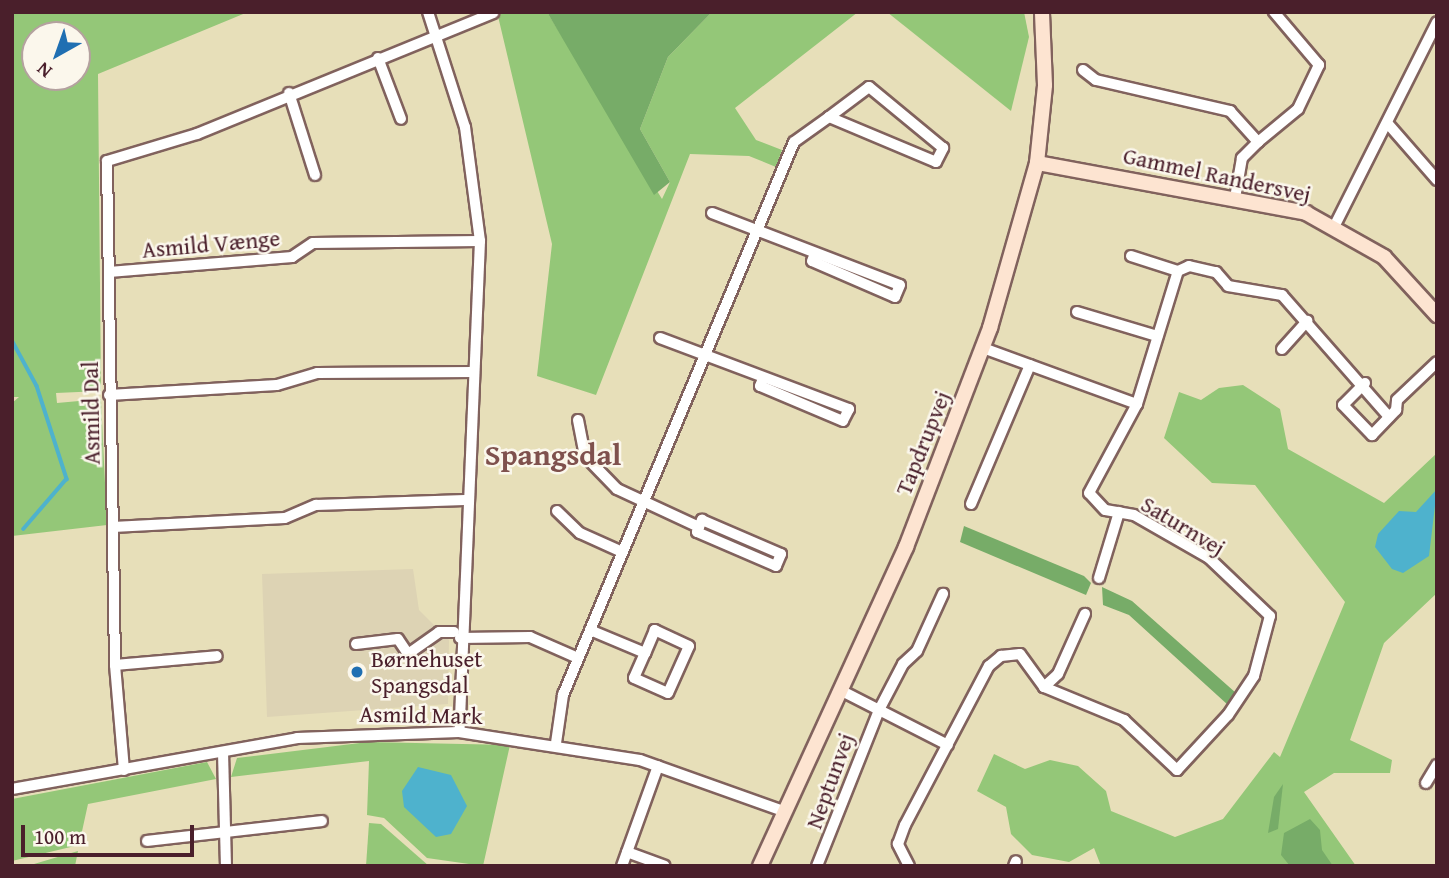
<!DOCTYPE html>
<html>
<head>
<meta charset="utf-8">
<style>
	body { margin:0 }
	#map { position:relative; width:1449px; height:878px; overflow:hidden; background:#e7dfb9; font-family:"Gentium Book Plus",serif }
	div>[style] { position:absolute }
	.built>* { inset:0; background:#ddd3b4 }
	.green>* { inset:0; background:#94c778 }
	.forest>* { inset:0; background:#77ac68 }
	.water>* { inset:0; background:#4eb2cd }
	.stream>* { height:3.5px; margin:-1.75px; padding:0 1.75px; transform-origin:1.75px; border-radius:1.75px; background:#4eb2cd }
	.roads { filter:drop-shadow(2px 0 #81625d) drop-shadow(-2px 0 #81625d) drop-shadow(0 2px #81625d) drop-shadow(0 -2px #81625d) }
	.street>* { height:10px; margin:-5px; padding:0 5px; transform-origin:5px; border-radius:5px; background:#fff }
	.secondary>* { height:14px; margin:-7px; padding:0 7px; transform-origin:7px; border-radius:7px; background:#fde4d1 }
	.dots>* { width:19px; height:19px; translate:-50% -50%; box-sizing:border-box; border:4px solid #fbf7ec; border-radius:50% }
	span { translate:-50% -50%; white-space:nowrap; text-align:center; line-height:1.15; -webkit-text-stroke:5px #fbf7ec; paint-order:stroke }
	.street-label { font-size:23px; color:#4a1f2b }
	.poi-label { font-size:23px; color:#4a1f2b }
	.left { translate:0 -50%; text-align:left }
	.district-label { font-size:30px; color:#7f514d; font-weight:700 }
	.frame { position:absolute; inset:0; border:14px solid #4a1f2b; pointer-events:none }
	.north { position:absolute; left:21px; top:21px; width:70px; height:70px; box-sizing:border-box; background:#fbf7ec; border:2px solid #b4a19f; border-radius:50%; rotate:220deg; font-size:19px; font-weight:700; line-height:28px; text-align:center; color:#4a1f2b }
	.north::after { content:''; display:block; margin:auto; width:24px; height:32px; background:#1f6fb2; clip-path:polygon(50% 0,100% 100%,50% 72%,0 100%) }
	.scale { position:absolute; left:21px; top:825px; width:173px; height:32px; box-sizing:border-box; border:4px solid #4a1f2b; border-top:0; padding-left:9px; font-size:21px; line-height:24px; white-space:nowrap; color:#4a1f2b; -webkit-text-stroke:5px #fbf7ec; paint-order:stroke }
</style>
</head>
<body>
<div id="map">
	<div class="built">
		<i style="clip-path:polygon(413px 569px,419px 610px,449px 640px,448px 704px,267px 717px,262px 574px)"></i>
	</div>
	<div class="green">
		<i style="clip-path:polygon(evenodd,12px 12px,248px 12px,98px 74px,101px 391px,56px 393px,57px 403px,101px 399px,107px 525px,12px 536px,12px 403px,19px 397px,12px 397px,12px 12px,77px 35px,77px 77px,35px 77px,35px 35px,77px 35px)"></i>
		<i style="clip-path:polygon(497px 12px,547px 12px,662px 199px,670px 182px,640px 129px,668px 57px,712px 12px,858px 12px,735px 108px,756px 140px,782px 150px,776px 167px,749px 156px,690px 154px,596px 395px,537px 376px,552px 244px)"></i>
		<i style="clip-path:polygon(887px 12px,1024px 12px,1029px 37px,1011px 111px)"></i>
		<i style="clip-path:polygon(1243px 385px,1280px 409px,1288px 449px,1384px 503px,1437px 453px,1437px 593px,1384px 643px,1350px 740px,1392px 760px,1390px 773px,1334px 773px,1304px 792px,1356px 866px,1101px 866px,1094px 848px,1069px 862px,1032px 855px,1011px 834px,1006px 807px,977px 791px,994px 754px,1025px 769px,1050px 760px,1078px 766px,1106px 791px,1111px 811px,1175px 837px,1223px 819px,1274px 752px,1280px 757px,1345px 602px,1255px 485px,1212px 483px,1164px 438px,1179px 392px,1201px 400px,1219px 388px)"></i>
		<i style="clip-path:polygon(368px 742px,510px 745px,483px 866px,427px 858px,384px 818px,367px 815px,369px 761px,231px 777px,237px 758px)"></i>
		<i style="clip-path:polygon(207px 762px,216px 779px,88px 804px,79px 845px,12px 861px,12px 799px)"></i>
		<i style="clip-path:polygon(369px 823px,381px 824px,429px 866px,366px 866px)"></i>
		<i style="clip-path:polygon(78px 851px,75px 866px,23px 866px,34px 864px)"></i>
	</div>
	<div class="forest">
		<i style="clip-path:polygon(547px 12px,712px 12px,668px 57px,640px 129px,670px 182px,654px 195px)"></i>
		<i style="clip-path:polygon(964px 526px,1084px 576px,1091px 583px,1086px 595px,960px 542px)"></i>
		<i style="clip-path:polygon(1102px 587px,1132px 601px,1236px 693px,1228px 705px,1129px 615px,1103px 605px)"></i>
		<i style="clip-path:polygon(1283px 784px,1278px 829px,1268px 833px,1274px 797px)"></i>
		<i style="clip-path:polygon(1310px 819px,1320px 830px,1322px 850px,1333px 866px,1290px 866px,1281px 855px,1284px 833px)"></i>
	</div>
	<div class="water">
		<i style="clip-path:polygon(1437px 489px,1429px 556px,1403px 573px,1392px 569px,1375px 547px,1378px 534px,1399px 511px,1416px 512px)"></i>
		<i style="clip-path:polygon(418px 767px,451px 775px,467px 806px,451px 834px,436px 837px,404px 807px,402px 791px)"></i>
	</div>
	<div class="stream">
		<i style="left:12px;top:340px;width:52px;rotate:61.5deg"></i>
		<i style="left:37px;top:386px;width:98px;rotate:72.1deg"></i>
		<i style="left:67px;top:479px;width:66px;rotate:130.7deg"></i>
	</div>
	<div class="roads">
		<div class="street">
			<i style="left:428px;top:12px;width:121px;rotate:72.2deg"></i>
			<i style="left:465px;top:127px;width:115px;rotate:82.5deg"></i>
			<i style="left:480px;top:241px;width:491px;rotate:92.4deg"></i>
			<i style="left:378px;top:58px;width:65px;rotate:69.3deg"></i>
			<i style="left:1083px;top:70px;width:16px;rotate:38deg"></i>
			<i style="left:1096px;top:80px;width:138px;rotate:13deg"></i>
			<i style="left:1230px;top:111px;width:42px;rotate:47.9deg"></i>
			<i style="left:1258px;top:142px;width:23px;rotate:135deg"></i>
			<i style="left:1242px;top:158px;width:41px;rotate:99.9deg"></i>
			<i style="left:289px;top:93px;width:86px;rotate:72.4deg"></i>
			<i style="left:1389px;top:125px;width:73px;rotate:48.9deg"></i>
			<i style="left:1258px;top:142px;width:52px;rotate:-39.5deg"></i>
			<i style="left:1298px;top:109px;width:49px;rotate:-64.5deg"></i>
			<i style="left:1319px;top:65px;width:70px;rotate:-130.3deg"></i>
			<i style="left:712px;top:213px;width:201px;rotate:21deg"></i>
			<i style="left:900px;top:285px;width:13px;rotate:113deg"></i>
			<i style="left:895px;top:297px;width:90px;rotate:-156.6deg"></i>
			<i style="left:812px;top:261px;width:5px;rotate:-68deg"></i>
			<i style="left:1335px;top:225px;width:227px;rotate:-63.3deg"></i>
			<i style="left:1131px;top:256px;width:49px;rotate:17.7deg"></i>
			<i style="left:1178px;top:271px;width:12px;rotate:-24deg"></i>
			<i style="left:1189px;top:266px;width:28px;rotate:13deg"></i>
			<i style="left:1216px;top:272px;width:18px;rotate:49deg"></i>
			<i style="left:1228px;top:286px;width:55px;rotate:9.5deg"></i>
			<i style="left:1282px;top:295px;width:162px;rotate:48.7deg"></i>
			<i style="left:109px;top:272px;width:184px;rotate:-4.7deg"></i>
			<i style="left:292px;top:257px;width:25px;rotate:-34deg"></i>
			<i style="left:313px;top:243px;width:167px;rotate:-0.7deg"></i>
			<i style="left:1077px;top:312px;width:84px;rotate:16.7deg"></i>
			<i style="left:660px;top:338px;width:202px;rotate:20.6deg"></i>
			<i style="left:849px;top:409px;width:13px;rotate:117deg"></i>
			<i style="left:843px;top:421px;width:90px;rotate:-157.1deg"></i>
			<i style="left:760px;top:386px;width:5px;rotate:-68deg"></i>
			<i style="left:983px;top:348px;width:164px;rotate:20deg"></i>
			<i style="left:1282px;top:349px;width:38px;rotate:-48deg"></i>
			<i style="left:1365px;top:383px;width:31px;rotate:135deg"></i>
			<i style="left:1343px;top:405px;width:42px;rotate:46deg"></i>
			<i style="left:1372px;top:435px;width:35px;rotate:-46deg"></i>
			<i style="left:1396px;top:410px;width:10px;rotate:-84deg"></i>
			<i style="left:1397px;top:400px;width:55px;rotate:-43.5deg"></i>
			<i style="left:109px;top:395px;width:168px;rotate:-3.4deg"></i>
			<i style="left:277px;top:385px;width:42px;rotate:-16.7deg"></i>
			<i style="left:317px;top:373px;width:157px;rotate:-0.4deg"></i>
			<i style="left:578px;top:420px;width:37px;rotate:79deg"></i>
			<i style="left:585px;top:456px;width:46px;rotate:45.9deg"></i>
			<i style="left:617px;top:489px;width:90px;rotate:24.9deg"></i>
			<i style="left:699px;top:527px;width:8px;rotate:-67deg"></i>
			<i style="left:702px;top:520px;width:86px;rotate:23.3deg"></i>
			<i style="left:781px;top:554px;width:13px;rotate:113deg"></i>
			<i style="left:776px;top:566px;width:86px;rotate:-156.7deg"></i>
			<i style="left:697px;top:532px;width:5px;rotate:-68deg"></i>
			<i style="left:971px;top:504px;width:151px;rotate:-67deg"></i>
			<i style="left:557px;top:511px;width:32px;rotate:44deg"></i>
			<i style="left:580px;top:533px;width:46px;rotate:24.3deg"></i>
			<i style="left:113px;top:527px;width:172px;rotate:-3deg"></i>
			<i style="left:285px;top:518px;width:34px;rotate:-23deg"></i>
			<i style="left:316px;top:505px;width:149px;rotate:-1.9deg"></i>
			<i style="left:1099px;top:578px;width:69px;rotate:-73.1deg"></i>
			<i style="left:590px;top:630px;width:60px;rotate:22.7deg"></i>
			<i style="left:645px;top:653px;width:27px;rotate:114deg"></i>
			<i style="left:634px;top:678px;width:37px;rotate:24deg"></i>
			<i style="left:668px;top:693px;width:51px;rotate:-65.9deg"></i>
			<i style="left:689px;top:646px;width:38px;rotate:-155deg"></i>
			<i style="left:655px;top:630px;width:25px;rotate:113deg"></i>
			<i style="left:460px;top:638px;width:70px;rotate:-0.8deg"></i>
			<i style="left:530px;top:637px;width:52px;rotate:23.6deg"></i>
			<i style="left:356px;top:644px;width:42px;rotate:-6.8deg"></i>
			<i style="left:398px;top:639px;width:18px;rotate:56deg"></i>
			<i style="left:408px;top:654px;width:38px;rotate:-35deg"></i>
			<i style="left:439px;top:632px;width:15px"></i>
			<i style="left:115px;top:665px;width:102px;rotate:-5deg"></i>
			<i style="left:1044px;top:687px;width:19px;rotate:-43deg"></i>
			<i style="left:1058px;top:674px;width:66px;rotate:-65.8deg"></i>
			<i style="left:840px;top:690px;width:121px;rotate:27deg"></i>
			<i style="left:556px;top:743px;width:49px;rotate:-81.7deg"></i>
			<i style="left:563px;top:695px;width:599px;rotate:-67.33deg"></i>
			<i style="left:794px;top:142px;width:43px;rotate:-35.5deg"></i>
			<i style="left:829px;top:117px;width:116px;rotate:22.8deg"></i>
			<i style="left:936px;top:162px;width:16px;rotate:-63deg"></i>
			<i style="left:943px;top:148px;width:96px;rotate:-140.5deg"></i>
			<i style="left:869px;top:87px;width:50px;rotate:143.1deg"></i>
			<i style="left:223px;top:752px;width:114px;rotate:88.5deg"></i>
			<i style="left:124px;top:770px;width:105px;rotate:-94.9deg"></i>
			<i style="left:115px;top:665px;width:504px;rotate:-90.91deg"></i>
			<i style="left:107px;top:161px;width:94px;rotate:-16.7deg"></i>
			<i style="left:197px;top:134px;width:320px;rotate:-22.2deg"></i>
			<i style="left:1426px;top:783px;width:21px;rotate:-59deg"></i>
			<i style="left:12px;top:789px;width:290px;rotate:-10.1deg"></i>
			<i style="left:297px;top:738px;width:162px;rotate:-2.1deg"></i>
			<i style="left:459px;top:732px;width:183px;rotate:8.8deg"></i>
			<i style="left:640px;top:760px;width:152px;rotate:19.6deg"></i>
			<i style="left:147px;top:841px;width:176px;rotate:-6.5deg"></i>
			<i style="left:627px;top:852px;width:40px;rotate:20.2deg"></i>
			<i style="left:622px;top:866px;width:106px;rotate:-70.2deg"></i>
			<i style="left:817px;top:866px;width:168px;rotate:-68.3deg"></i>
			<i style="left:879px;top:710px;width:52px;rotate:-62.4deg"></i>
			<i style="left:903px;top:664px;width:19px;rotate:-43deg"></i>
			<i style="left:917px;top:651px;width:63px;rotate:-65.5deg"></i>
			<i style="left:909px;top:866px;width:25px;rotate:-117deg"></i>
			<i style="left:898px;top:844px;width:20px;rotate:-70deg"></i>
			<i style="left:905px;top:825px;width:180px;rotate:-62.2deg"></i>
			<i style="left:989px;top:666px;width:16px;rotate:-40deg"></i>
			<i style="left:1001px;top:656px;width:19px;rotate:-6deg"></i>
			<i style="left:1020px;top:654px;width:41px;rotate:54deg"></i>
			<i style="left:1044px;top:687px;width:87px;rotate:22.4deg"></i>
			<i style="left:1124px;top:720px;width:73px;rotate:43.3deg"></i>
			<i style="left:1177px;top:770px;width:75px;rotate:-47.2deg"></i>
			<i style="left:1228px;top:715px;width:47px;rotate:-56.3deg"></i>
			<i style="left:1254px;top:676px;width:62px;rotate:-75.1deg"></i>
			<i style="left:1270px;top:616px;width:84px;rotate:-136.4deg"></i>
			<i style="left:1209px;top:558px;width:86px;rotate:-150.2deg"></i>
			<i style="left:1134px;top:515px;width:29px;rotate:-170deg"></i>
			<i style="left:1105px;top:510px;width:23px;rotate:-133deg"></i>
			<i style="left:1089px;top:493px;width:101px;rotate:-61.7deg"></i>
			<i style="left:1137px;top:404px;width:139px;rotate:-72.9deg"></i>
			<i style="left:1014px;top:866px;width:5px;rotate:-68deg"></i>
		</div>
		<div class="secondary">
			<i style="left:1037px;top:163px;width:274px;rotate:10.5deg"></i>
			<i style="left:1306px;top:213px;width:90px;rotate:29.4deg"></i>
			<i style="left:1384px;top:257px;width:79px;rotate:47.6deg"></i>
			<i style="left:760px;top:866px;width:351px;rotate:-65.4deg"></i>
			<i style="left:906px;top:547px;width:235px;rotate:-69deg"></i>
			<i style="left:990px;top:328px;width:172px;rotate:-74.1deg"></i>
			<i style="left:1037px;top:163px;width:78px;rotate:-84.1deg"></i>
			<i style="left:1045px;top:85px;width:73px;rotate:-92.4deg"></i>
		</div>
	</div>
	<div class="dots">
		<i style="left:357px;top:672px;background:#1f6fb2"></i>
	</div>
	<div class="street-label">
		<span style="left:1217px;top:175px;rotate:12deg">Gammel Randersvej</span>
		<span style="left:211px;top:244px;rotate:-5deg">Asmild Vænge</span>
		<span style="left:91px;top:413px;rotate:-91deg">Asmild Dal</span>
		<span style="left:923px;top:443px;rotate:-68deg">Tapdrupvej</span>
		<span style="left:1183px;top:526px;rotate:31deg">Saturnvej</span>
		<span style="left:421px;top:715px;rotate:1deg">Asmild Mark</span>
		<span style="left:830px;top:781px;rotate:-70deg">Neptunvej</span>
	</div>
	<div class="poi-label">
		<span class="left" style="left:371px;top:672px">Børnehuset<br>Spangsdal</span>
	</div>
	<div class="district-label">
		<span style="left:553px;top:454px">Spangsdal</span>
	</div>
	<div class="frame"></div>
	<div class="north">N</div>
	<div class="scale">100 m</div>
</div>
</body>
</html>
